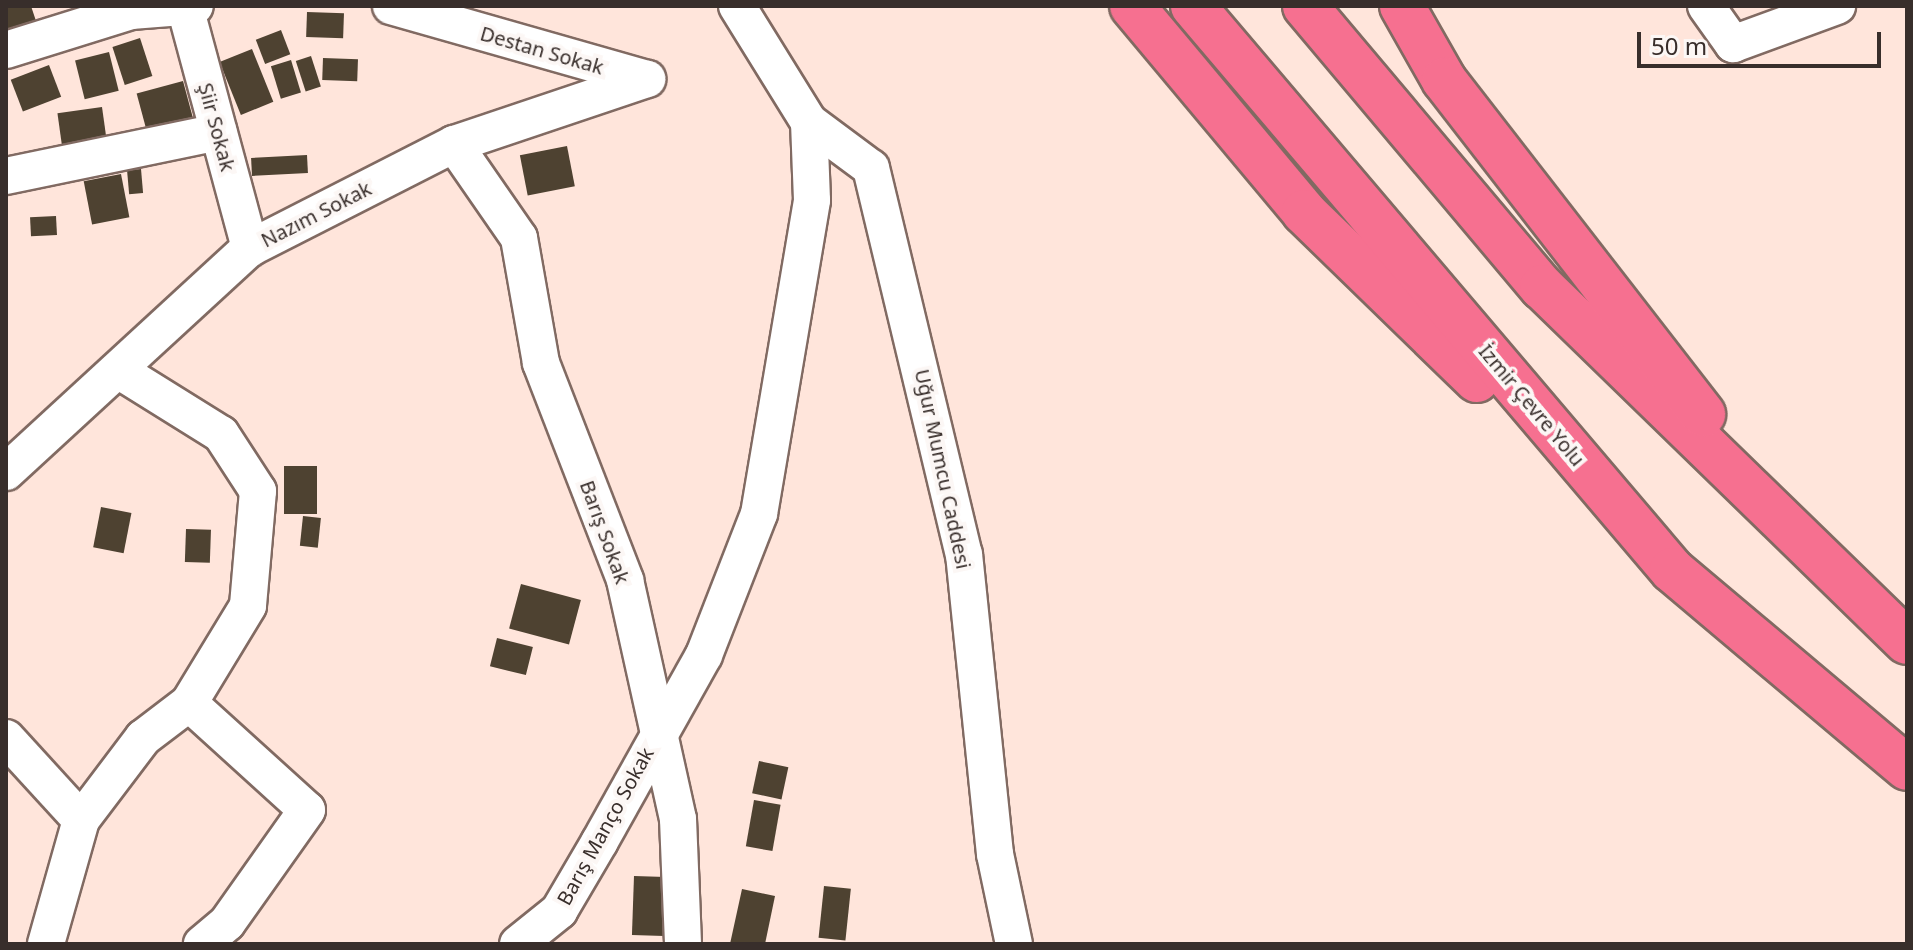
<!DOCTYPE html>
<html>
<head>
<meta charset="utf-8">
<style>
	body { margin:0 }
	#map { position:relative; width:1913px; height:950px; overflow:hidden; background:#ffe5db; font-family:"Noto Sans",sans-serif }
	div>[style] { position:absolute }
	.building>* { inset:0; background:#4e4231; transform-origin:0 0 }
	.roads { filter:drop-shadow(2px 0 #816a62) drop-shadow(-2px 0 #816a62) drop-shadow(0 2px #816a62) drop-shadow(0 -2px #816a62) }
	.minor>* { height:36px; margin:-18px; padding:0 18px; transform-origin:18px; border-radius:18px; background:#fff }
	.highway>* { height:44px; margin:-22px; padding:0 22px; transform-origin:22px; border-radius:22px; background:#f67090 }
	span { translate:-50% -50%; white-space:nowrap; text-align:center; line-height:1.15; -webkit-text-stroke:8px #fcf7f5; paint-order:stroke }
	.street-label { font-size:20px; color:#382e2b }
	.frame { position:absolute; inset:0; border:8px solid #382e2b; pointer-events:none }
	.scale { position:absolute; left:1637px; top:32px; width:244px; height:36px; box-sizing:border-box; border:4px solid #382e2b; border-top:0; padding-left:10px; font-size:24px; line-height:28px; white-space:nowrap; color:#382e2b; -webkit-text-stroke:6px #fcf7f5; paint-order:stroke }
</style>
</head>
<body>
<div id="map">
	<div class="building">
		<i style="clip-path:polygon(31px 6px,39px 30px,6px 43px,6px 7px)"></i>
		<i style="left:307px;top:12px;width:37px;height:25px;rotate:2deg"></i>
		<i style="left:281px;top:30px;width:26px;height:27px;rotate:69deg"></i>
		<i style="left:140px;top:38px;width:40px;height:29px;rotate:72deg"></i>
		<i style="left:252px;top:49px;width:57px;height:35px;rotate:68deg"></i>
		<i style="left:109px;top:52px;width:40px;height:35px;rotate:76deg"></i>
		<i style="left:311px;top:56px;width:32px;height:16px;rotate:72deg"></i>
		<i style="left:323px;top:58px;width:35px;height:22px;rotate:2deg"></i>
		<i style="left:291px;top:60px;width:34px;height:21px;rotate:73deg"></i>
		<i style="left:49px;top:65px;width:34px;height:41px;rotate:69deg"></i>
		<i style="left:183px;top:81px;width:41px;height:48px;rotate:75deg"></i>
		<i style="left:102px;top:107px;width:35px;height:45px;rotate:82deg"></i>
		<i style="left:567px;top:146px;width:41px;height:48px;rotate:79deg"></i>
		<i style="left:307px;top:155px;width:18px;height:56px;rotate:87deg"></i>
		<i style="left:141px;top:169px;width:24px;height:14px;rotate:85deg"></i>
		<i style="left:121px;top:174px;width:44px;height:38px;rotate:79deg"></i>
		<i style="left:56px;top:216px;width:19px;height:26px;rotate:87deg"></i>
		<i style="left:284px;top:466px;width:33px;height:48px"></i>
		<i style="left:101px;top:507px;width:31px;height:41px;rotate:11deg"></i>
		<i style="left:303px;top:516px;width:18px;height:30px;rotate:6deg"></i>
		<i style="left:186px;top:529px;width:25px;height:33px;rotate:2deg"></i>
		<i style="left:521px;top:584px;width:62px;height:46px;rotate:15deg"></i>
		<i style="left:497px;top:638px;width:37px;height:29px;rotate:14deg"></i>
		<i style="left:759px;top:761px;width:30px;height:33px;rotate:12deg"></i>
		<i style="left:754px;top:800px;width:27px;height:47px;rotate:10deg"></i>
		<i style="left:634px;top:876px;width:32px;height:59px;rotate:2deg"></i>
		<i style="left:824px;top:886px;width:27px;height:52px;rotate:6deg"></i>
		<i style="clip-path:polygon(742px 889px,775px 896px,765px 944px,730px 944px)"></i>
	</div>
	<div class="roads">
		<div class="minor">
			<i style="left:391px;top:6px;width:266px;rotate:15.9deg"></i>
			<i style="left:737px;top:6px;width:137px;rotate:58.2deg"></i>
			<i style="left:809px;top:122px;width:77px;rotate:36.6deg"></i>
			<i style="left:871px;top:168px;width:397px;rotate:76.5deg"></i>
			<i style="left:964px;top:554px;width:302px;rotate:84.1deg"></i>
			<i style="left:995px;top:854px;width:92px;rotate:78.1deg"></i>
			<i style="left:1706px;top:6px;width:47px;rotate:54.6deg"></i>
			<i style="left:1733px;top:44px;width:111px;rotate:-20.1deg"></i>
			<i style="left:185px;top:7px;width:250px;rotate:74.9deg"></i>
			<i style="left:6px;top:50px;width:131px;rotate:-17.3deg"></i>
			<i style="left:131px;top:11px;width:64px;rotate:-4.5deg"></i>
			<i style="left:454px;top:144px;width:114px;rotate:55.3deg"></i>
			<i style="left:519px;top:238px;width:127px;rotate:80deg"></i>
			<i style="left:541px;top:363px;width:233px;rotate:68.8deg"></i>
			<i style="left:625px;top:580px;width:245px;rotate:77.5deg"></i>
			<i style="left:678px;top:819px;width:125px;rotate:87.7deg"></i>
			<i style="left:6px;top:176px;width:217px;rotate:-11.7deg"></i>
			<i style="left:118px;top:370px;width:121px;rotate:31.9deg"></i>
			<i style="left:221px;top:434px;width:68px;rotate:57deg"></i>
			<i style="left:258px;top:491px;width:115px;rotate:95deg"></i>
			<i style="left:248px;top:606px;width:114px;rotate:121.3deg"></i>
			<i style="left:6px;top:472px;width:331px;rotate:-42.6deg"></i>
			<i style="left:250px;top:248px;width:229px;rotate:-27deg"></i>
			<i style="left:454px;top:144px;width:204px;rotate:-18.6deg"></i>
			<i style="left:6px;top:738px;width:111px;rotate:47.6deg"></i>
			<i style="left:81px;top:820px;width:129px;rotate:105.8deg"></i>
			<i style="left:81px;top:820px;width:103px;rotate:-52.9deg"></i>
			<i style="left:143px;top:738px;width:58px;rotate:-37.3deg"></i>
			<i style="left:189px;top:703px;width:159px;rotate:42.2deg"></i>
			<i style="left:307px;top:810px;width:138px;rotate:125.3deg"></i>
			<i style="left:227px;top:923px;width:33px;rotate:140deg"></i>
			<i style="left:518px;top:944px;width:53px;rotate:-38.8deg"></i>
			<i style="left:559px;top:911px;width:81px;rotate:-59.6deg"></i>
			<i style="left:600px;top:841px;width:213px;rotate:-60.8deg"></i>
			<i style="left:704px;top:655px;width:151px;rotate:-68.7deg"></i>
			<i style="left:759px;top:514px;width:318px;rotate:-80.4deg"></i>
			<i style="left:812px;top:200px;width:78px;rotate:-92.2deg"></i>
		</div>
		<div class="highway">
			<i style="left:1132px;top:6px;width:268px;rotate:50.1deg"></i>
			<i style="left:1304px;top:212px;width:241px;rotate:44.2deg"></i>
			<i style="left:1193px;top:6px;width:740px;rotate:49.66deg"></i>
			<i style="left:1672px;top:570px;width:307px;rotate:40.1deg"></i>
			<i style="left:1305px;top:6px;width:368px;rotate:49.9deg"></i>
			<i style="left:1542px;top:287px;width:509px;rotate:44.2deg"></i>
			<i style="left:1402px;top:6px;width:85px;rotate:60.4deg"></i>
			<i style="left:1444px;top:80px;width:423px;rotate:52.2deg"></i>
		</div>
	</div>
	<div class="street-label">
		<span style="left:542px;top:50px;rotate:16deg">Destan Sokak</span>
		<span style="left:217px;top:127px;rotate:75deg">Şiir Sokak</span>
		<span style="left:316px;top:214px;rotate:-27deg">Nazım Sokak</span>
		<span style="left:1532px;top:405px;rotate:50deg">İzmir Çevre Yolu</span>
		<span style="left:943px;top:469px;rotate:78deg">Uğur Mumcu Caddesi</span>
		<span style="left:605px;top:532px;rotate:70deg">Barış Sokak</span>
		<span style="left:605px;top:826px;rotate:-61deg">Barış Manço Sokak</span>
	</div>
	<div class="frame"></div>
	<div class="scale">50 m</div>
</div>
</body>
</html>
